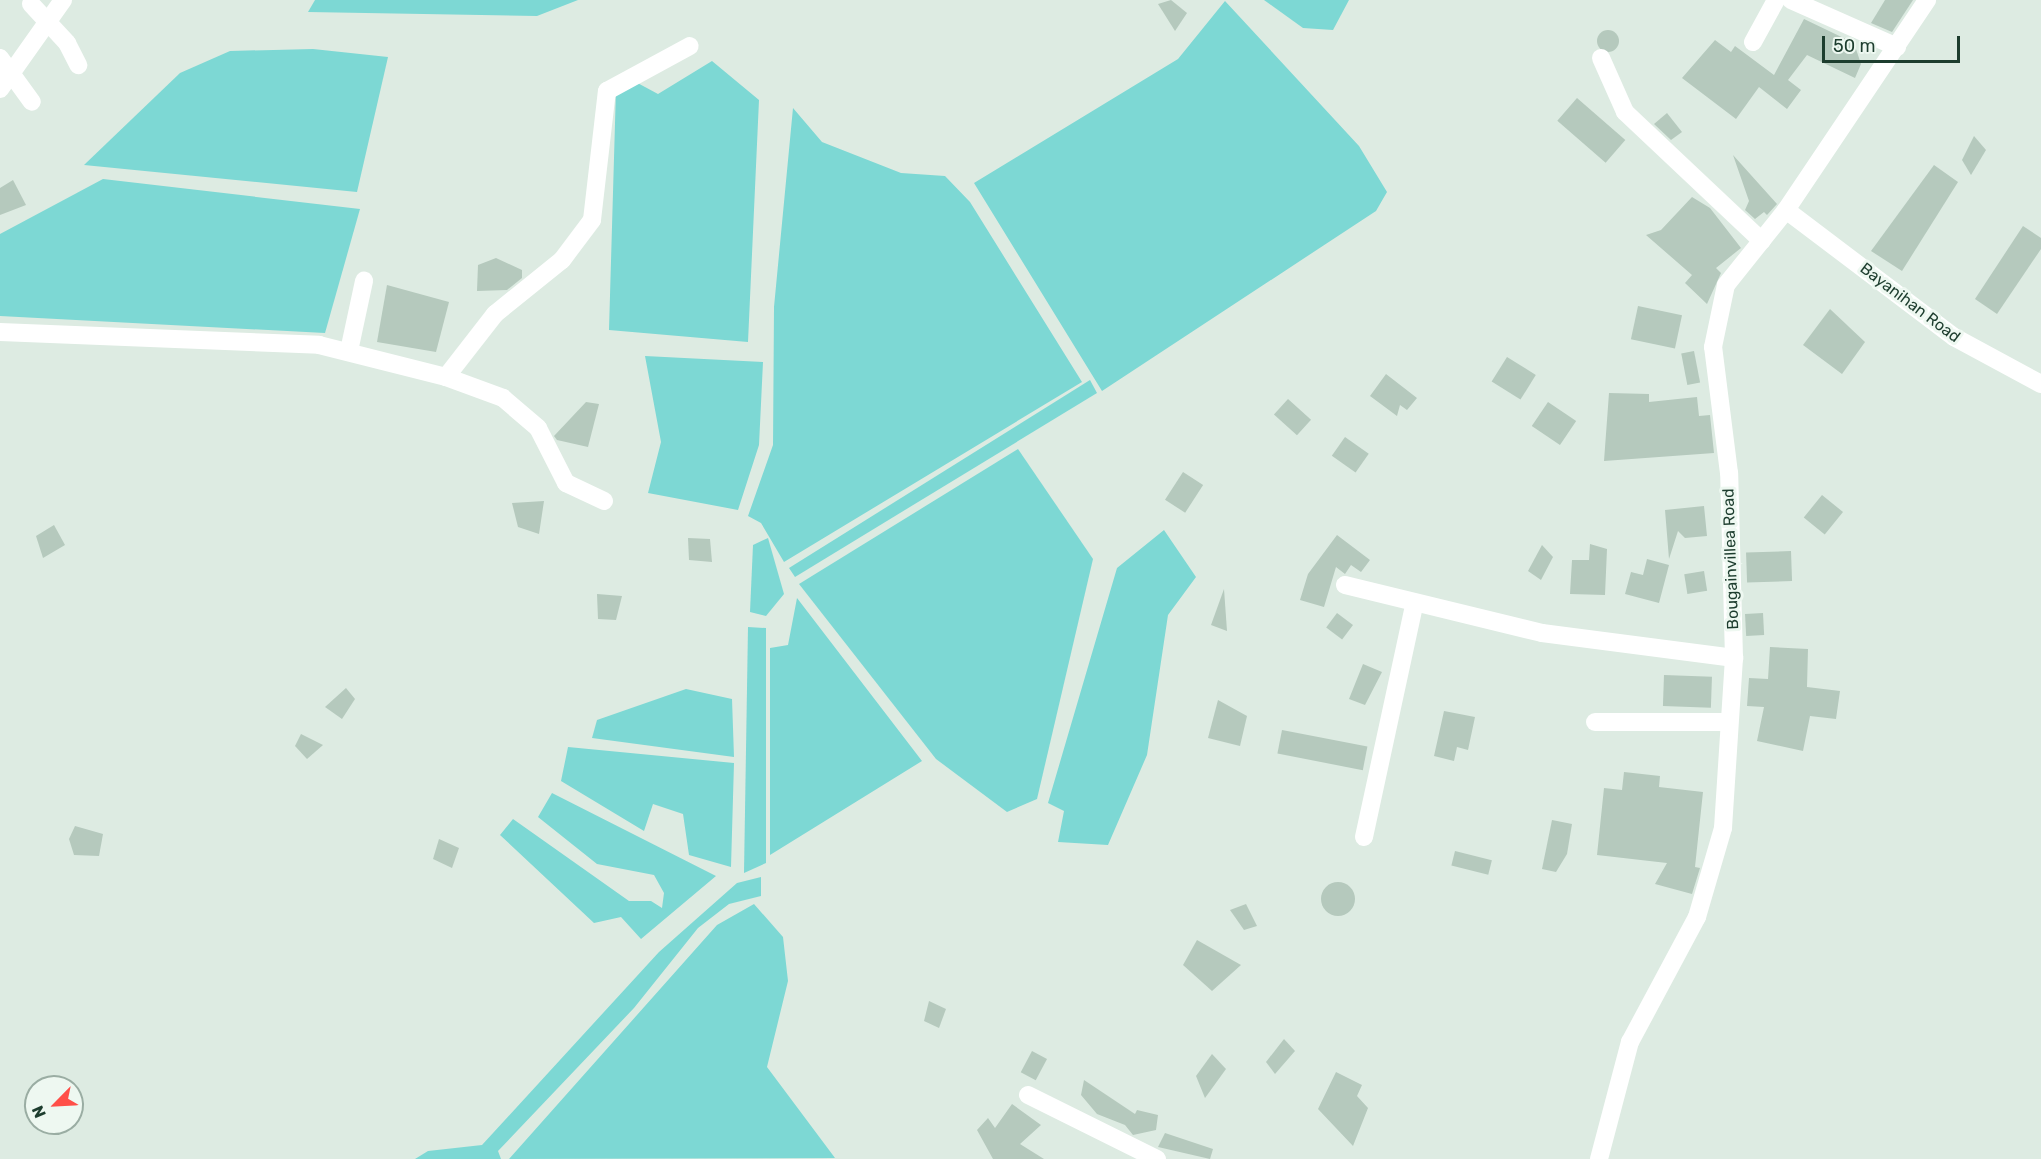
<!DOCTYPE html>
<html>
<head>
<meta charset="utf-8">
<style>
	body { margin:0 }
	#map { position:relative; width:2041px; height:1159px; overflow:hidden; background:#ddebe2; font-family:Rubik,sans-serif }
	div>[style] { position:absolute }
	.water>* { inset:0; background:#7dd8d4 }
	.building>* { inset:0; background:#b5c9bd; transform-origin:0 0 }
	.round { border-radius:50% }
	.minor>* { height:18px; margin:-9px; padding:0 9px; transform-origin:9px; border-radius:9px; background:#fff }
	span { translate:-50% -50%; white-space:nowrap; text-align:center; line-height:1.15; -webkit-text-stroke:6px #eef8f1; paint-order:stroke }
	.street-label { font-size:16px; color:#1d3d2e }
	.north { position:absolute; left:24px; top:1075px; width:60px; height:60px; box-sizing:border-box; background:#eef8f1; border:2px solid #9aada3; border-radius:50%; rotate:246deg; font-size:16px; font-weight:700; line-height:24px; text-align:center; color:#1d3d2e }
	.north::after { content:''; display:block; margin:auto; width:21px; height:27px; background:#ff4f48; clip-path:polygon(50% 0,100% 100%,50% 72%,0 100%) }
	.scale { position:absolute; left:1822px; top:36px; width:138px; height:27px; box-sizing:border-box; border:3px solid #1d3d2e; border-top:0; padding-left:8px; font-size:18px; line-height:21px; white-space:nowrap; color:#1d3d2e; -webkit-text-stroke:4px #eef8f1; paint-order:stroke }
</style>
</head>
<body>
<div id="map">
	<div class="water">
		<i style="clip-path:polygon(315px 0,578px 0,537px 16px,308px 12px)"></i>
		<i style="clip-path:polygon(1264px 0,1349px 0,1333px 30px,1303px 28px)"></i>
		<i style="clip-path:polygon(1225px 1px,1359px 146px,1387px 192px,1376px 211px,1102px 391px,974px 183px,1178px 59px)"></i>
		<i style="clip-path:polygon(313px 49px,388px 57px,357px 192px,84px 165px,180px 73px,230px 51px)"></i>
		<i style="clip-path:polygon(712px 61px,759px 100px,748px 342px,609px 330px,616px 89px,632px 80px,658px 94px)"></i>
		<i style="clip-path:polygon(793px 108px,822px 142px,901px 173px,945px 176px,970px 202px,1082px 382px,784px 562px,761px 523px,748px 516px,773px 445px,774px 307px)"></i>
		<i style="clip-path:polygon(103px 179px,360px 209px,325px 333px,0 316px,0 234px)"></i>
		<i style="clip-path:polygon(645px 356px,763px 362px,759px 445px,738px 510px,648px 493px,661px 442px)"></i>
		<i style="clip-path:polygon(1090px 380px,1097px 393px,795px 577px,789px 568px)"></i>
		<i style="clip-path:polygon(1018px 449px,1093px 559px,1037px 799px,1007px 812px,936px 759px,799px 584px)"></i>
		<i style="clip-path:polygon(1164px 530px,1196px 577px,1168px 615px,1147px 755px,1108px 845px,1058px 842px,1064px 811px,1048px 803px,1117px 568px)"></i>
		<i style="clip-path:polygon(768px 538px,784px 594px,766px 616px,750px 612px,753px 545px)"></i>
		<i style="clip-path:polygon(797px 598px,922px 761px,770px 855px,770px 648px,788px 645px)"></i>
		<i style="clip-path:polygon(748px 627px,766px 628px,766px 863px,744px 873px)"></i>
		<i style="clip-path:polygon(686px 689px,732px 699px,734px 757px,592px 738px,597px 720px)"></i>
		<i style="clip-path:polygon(568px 747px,734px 763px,731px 867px,689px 855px,683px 814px,653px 804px,644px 831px,561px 781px)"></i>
		<i style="clip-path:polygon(552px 793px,716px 876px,641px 939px,621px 917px,594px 923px,500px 835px,513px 819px,629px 901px,651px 901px,662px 908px,664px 893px,654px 875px,597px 864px,538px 817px)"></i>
		<i style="clip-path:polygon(761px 877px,761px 896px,729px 904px,698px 928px,634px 1008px,498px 1151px,501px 1159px,415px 1159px,428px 1151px,482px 1145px,659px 952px,737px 883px)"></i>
		<i style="clip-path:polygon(754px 904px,783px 937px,788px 981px,767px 1067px,835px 1158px,509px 1159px,717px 925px)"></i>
	</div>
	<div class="building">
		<i style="clip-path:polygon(1171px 0,1187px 13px,1175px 31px,1158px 4px)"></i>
		<i style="clip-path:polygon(1885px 0,1913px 0,1892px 32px,1871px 23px)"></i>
		<i style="clip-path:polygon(1804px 19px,1854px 43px,1861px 64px,1855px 78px,1807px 55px,1788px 80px,1801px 90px,1787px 109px,1759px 87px,1736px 119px,1682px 78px,1715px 40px,1731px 52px,1735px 46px,1774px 75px)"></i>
		<i class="round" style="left:1597px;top:30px;width:22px;height:22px"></i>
		<i style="left:1577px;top:98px;width:64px;height:30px;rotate:41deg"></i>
		<i style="clip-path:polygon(1667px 113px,1682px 132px,1671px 140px,1654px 124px)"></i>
		<i style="clip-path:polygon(1974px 136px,1986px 150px,1971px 175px,1962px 160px)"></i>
		<i style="clip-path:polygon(1733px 155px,1777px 204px,1767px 215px,1764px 212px,1755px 219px,1745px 210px,1749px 201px)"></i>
		<i style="clip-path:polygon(1934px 165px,1958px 182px,1902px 271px,1871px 251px)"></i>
		<i style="clip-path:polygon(13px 180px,26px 205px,0 215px,0 188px)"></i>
		<i style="clip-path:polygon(1692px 197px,1710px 208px,1741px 248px,1716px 268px,1721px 273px,1707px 304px,1685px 283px,1692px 275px,1646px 235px,1661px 230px)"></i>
		<i style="clip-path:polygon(2023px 226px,2041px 238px,2041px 249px,1997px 314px,1975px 299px)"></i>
		<i style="clip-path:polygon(496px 258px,522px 270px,522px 278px,507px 290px,477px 291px,478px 265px)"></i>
		<i style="clip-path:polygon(387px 285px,449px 302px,436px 352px,377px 342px)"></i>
		<i style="left:1638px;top:306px;width:45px;height:34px;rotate:12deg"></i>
		<i style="clip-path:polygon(1830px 309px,1865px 342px,1842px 374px,1803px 345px)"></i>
		<i style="left:1694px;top:351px;width:32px;height:13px;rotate:79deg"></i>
		<i style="left:1507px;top:357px;width:34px;height:29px;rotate:32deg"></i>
		<i style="clip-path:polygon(1386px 374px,1417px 398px,1407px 410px,1400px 405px,1397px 416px,1370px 396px)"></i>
		<i style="clip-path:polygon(1609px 393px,1649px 394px,1649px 402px,1697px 397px,1699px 416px,1710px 415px,1714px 453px,1604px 461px)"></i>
		<i style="left:1288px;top:399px;width:31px;height:21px;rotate:42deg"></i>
		<i style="clip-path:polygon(586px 402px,599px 404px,588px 447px,557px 440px,554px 436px)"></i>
		<i style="left:1548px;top:402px;width:34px;height:29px;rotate:34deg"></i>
		<i style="left:1345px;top:437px;width:29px;height:23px;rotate:35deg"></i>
		<i style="left:1183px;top:472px;width:24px;height:33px;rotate:33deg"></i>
		<i style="left:1822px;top:495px;width:27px;height:29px;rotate:39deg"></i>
		<i style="clip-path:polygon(544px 501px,539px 534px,518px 527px,512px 503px)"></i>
		<i style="clip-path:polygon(1704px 506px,1707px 536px,1685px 538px,1678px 531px,1669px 559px,1665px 510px)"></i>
		<i style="clip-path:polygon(54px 525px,65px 545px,43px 558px,36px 536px)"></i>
		<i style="clip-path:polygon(1337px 535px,1370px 560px,1361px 572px,1351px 565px,1345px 574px,1336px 567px,1324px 607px,1300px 600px,1308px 574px)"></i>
		<i style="clip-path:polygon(688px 538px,710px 539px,712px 562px,689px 560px)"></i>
		<i style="clip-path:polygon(1590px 544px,1607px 549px,1605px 595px,1570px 594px,1572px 560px,1589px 560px)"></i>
		<i style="clip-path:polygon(1542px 545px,1553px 557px,1541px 580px,1528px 571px)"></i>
		<i style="left:1791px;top:551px;width:30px;height:45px;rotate:88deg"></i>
		<i style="clip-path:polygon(1647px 559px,1669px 565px,1659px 603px,1625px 594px,1631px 572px,1643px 575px)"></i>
		<i style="left:1704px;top:571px;width:20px;height:20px;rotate:81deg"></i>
		<i style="clip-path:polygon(1224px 589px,1227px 631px,1211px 625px)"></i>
		<i style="clip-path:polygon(597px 594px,622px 596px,616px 620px,598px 619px)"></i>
		<i style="left:1337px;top:613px;width:20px;height:18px;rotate:37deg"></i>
		<i style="left:1763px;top:613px;width:22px;height:18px;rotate:87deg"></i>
		<i style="clip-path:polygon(1770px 647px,1808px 649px,1807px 687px,1840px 691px,1836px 719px,1810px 716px,1803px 751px,1757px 741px,1764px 707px,1747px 706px,1749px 678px,1768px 679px)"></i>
		<i style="clip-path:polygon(1363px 664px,1382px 672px,1365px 705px,1349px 699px)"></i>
		<i style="left:1664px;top:675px;width:48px;height:31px;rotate:2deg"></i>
		<i style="clip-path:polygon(346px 688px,355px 699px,342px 719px,325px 707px)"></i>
		<i style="clip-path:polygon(1218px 700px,1247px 716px,1240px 746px,1208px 738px)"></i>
		<i style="clip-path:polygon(1444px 711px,1475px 717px,1468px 750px,1457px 747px,1454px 761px,1434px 756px)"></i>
		<i style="left:1282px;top:730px;width:87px;height:24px;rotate:11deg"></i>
		<i style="clip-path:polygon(301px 734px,323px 745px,307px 759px,295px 746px)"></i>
		<i style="clip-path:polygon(1624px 772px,1660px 776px,1659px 787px,1703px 792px,1695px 867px,1700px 868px,1692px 894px,1655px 884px,1667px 863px,1597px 855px,1604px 788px,1622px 790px)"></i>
		<i style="clip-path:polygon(1552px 820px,1572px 824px,1567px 854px,1556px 872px,1542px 869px)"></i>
		<i style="clip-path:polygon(75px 826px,103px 834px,99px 856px,74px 855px,69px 839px)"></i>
		<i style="clip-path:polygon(439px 839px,459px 848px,452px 868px,433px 859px)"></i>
		<i style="left:1455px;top:851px;width:38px;height:15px;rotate:14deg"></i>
		<i class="round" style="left:1321px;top:882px;width:34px;height:34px"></i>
		<i style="clip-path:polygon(1246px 904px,1257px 926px,1244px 930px,1230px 910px)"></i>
		<i style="clip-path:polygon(1197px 940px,1241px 965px,1212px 991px,1183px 965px)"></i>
		<i style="clip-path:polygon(929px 1001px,946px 1009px,939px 1028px,924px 1021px)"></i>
		<i style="clip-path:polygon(1284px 1039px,1295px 1051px,1275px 1074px,1266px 1062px)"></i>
		<i style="left:1032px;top:1051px;width:17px;height:24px;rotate:28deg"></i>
		<i style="clip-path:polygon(1212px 1054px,1226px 1069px,1205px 1098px,1196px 1076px)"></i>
		<i style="clip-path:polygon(1336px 1072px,1362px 1085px,1357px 1096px,1368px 1108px,1353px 1146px,1318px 1109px)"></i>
		<i style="clip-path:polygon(1084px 1080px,1135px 1114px,1137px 1110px,1158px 1115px,1156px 1130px,1133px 1135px,1125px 1125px,1097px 1114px,1081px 1095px)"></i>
		<i style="clip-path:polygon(1012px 1104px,1041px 1125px,1020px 1144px,1044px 1159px,993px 1159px,977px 1130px,988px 1118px,995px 1128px)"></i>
		<i style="clip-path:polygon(1165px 1133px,1213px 1149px,1210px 1159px,1158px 1147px)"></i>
	</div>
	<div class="minor">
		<i style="left:1791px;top:0;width:116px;rotate:23.9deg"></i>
		<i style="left:31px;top:4px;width:53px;rotate:47.3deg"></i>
		<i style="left:67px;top:43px;width:25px;rotate:63deg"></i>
		<i style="left:1753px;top:42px;width:48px;rotate:-61.3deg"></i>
		<i style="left:0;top:58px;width:54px;rotate:54deg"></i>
		<i style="left:1601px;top:58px;width:59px;rotate:66deg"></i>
		<i style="left:1625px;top:112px;width:188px;rotate:43.3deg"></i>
		<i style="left:0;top:89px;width:109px;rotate:-54.7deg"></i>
		<i style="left:1786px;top:210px;width:211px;rotate:37.1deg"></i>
		<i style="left:1954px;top:337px;width:99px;rotate:28.4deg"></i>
		<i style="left:0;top:332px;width:319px;rotate:2.3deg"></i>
		<i style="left:319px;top:345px;width:131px;rotate:14.1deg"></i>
		<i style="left:446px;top:377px;width:61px;rotate:20.2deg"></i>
		<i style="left:503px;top:398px;width:46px;rotate:40.6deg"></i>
		<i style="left:538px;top:428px;width:62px;rotate:63deg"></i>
		<i style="left:566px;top:483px;width:42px;rotate:25.3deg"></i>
		<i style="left:349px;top:351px;width:72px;rotate:-77.9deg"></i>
		<i style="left:446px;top:377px;width:80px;rotate:-52.1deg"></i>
		<i style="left:495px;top:314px;width:86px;rotate:-38.9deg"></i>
		<i style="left:562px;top:260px;width:50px;rotate:-53.1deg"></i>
		<i style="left:592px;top:220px;width:130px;rotate:-83.4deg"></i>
		<i style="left:607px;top:91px;width:94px;rotate:-28.5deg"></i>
		<i style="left:1345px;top:585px;width:203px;rotate:13.7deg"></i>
		<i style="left:1542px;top:633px;width:194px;rotate:7.4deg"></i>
		<i style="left:1595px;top:722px;width:133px"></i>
		<i style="left:1364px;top:837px;width:237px;rotate:-77.8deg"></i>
		<i style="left:1028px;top:1095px;width:144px;rotate:26.4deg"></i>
		<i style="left:1599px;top:1159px;width:121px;rotate:-75.2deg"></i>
		<i style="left:1630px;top:1042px;width:142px;rotate:-61.8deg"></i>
		<i style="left:1697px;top:917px;width:93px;rotate:-73.7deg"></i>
		<i style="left:1723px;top:828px;width:170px;rotate:-86.3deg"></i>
		<i style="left:1734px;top:658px;width:185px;rotate:-91.5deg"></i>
		<i style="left:1729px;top:473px;width:127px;rotate:-97.2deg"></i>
		<i style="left:1713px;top:347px;width:63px;rotate:-78.2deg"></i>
		<i style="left:1726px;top:285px;width:96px;rotate:-51.3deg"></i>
		<i style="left:1786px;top:210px;width:253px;rotate:-56.1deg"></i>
	</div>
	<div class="street-label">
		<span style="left:1910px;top:303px;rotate:37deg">Bayanihan Road</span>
		<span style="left:1731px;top:559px;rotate:-92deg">Bougainvillea Road</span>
	</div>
	<div class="north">N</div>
	<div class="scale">50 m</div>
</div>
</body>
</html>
